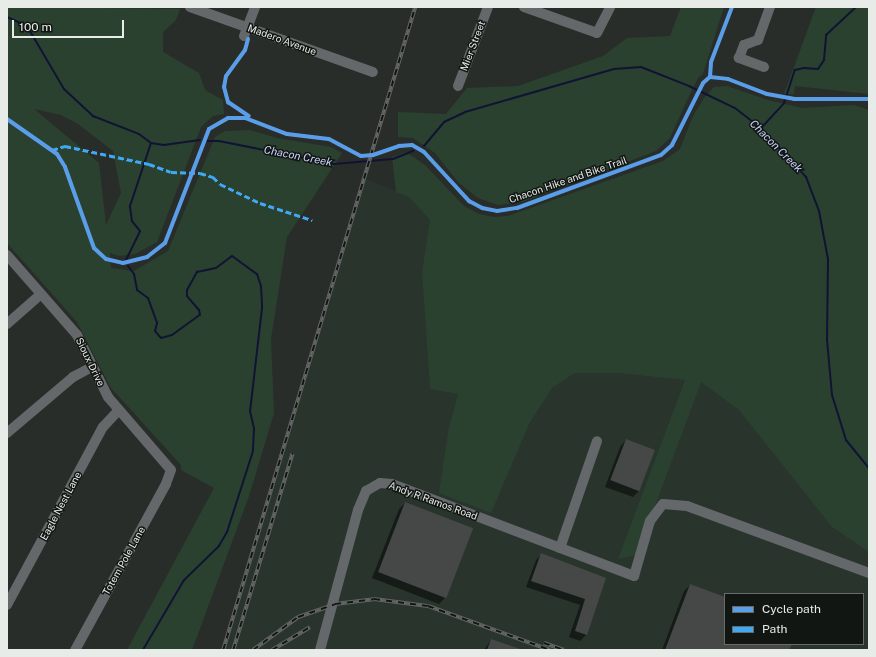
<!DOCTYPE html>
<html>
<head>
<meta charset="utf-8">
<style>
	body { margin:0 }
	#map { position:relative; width:876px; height:657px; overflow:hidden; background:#282d29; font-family:"Public Sans",sans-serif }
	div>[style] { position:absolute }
	.built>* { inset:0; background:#29352c }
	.green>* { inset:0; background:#2b4130 }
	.shadow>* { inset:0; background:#0007 }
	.stream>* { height:2px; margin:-1px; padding:0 1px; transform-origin:1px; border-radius:1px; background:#101432 }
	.building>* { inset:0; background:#454846; transform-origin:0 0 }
	.minor>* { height:10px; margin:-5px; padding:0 5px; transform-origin:5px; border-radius:5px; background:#64686b }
	.rail>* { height:3.5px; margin-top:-1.75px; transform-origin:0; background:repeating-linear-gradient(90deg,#121613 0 6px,#646665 0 12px); box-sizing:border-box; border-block:1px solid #646665 }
	.quiet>* { height:3px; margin-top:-1.5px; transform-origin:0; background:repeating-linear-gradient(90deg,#3fa9f5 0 6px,transparent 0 9px) }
	.cycleway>* { height:4px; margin:-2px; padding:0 2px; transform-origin:2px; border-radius:2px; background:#5a9eea }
	span { translate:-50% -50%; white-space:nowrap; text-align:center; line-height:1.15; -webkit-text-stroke:3px #121613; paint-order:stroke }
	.street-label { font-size:10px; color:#e7ece8 }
	.water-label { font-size:11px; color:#c8d2fa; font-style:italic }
	.frame { position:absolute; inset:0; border:8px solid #e7ece8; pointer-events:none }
	.legend { position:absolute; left:724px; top:593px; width:140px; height:52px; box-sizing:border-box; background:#121613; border:1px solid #676c68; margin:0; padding:5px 7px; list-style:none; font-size:12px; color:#e7ece8 }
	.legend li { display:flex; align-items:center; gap:8px; height:20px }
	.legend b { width:20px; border:1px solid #676c68 }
	.scale { position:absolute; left:12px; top:20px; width:112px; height:18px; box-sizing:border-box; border:2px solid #e7ece8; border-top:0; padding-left:5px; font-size:12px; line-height:14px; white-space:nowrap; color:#e7ece8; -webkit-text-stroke:3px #121613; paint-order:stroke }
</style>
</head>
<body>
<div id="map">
	<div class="built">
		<i style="clip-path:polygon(evenodd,366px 179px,409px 197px,430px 220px,422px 272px,430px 389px,458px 394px,449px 427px,514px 455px,529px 424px,552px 388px,575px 373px,617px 373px,685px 380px,618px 559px,637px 555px,701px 381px,739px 410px,832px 527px,869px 552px,869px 650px,225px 650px,366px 179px,725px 594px,863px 594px,863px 644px,725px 644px,725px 594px)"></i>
	</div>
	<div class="green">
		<i style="clip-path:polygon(evenodd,7px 7px,180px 9px,176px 20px,163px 32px,163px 52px,199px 73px,205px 90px,223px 100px,224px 114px,213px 116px,201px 127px,157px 242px,135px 254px,119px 256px,110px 253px,111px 268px,134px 271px,168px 251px,215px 137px,225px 131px,250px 130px,277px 138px,331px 147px,342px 153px,287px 237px,271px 339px,274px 413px,249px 496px,192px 650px,127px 650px,214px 488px,181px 470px,181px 465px,124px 402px,111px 388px,77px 322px,7px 243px,7px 7px,34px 109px,61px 115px,78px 124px,113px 151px,121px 193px,106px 225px,99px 163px,34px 109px)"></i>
		<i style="clip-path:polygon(681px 7px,724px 7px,703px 74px,698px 78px,688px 98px,670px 138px,656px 151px,522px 202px,498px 205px,478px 198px,459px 183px,435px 153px,413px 138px,398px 137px,398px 112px,446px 114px,467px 88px,518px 86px,603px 56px,627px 38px,670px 36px)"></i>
		<i style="clip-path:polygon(816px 7px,869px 7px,869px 94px,795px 86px,794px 94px,784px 94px)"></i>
		<i style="clip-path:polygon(727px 86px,768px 100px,802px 108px,854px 105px,869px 110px,869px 552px,832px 527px,739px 410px,701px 382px,637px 555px,618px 559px,685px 380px,617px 373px,575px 373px,552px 388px,529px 424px,491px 513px,439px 493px,449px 427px,458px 394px,430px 389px,422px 272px,430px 220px,409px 197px,396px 192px,392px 157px,406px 152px,425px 165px,464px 206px,479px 214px,494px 217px,508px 216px,663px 161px,680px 149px,693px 116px,704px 98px,714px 87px)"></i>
	</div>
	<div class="shadow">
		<i style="clip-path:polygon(626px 440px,639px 491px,633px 497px,605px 487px,620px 447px)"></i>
		<i style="clip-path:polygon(405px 503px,445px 598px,439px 604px,372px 578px,399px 509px)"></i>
		<i style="clip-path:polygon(542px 554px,605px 579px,586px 635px,580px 641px,569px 637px,580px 605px,526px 587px,536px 560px)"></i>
		<i style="clip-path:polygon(690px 585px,725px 598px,725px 644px,791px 644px,788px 650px,662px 650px,684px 591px)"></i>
		<i style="clip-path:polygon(491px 640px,519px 650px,484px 650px)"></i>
	</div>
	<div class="stream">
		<i style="left:7px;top:17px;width:22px;rotate:24deg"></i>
		<i style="left:27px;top:26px;width:73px;rotate:59.6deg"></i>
		<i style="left:64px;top:89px;width:40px;rotate:43deg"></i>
		<i style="left:93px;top:116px;width:49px;rotate:21.4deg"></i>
		<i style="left:139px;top:134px;width:15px;rotate:37deg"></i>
		<i style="left:151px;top:143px;width:13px;rotate:9deg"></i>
		<i style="left:164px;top:145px;width:36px;rotate:-8deg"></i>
		<i style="left:761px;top:128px;width:34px;rotate:-47deg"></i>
		<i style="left:784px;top:103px;width:35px;rotate:-72deg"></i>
		<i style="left:795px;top:70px;width:9px;rotate:-13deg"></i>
		<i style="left:804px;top:68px;width:14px;rotate:4deg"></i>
		<i style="left:818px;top:69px;width:11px;rotate:-56deg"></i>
		<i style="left:824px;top:60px;width:25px;rotate:-85deg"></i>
		<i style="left:826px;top:35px;width:41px;rotate:-43deg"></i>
		<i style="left:207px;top:141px;width:12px"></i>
		<i style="left:219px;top:141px;width:117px;rotate:11.3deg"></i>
		<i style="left:334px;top:164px;width:59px;rotate:-4.8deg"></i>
		<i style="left:393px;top:159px;width:22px;rotate:-22deg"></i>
		<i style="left:424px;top:146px;width:31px;rotate:-50deg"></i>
		<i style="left:444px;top:122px;width:23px;rotate:-25deg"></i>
		<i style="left:465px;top:112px;width:155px;rotate:-16.1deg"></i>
		<i style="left:614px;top:69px;width:27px;rotate:-4deg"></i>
		<i style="left:641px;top:67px;width:52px;rotate:21.6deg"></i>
		<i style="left:689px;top:86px;width:51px;rotate:25.6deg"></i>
		<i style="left:735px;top:108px;width:33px;rotate:38deg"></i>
		<i style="left:761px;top:128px;width:67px;rotate:47.4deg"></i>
		<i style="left:806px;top:177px;width:36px;rotate:69deg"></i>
		<i style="left:819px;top:211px;width:49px;rotate:79.4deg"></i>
		<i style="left:828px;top:259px;width:81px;rotate:90.7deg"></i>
		<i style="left:827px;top:340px;width:55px;rotate:84.8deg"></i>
		<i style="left:832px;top:395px;width:47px;rotate:72.7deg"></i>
		<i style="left:846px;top:440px;width:36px;rotate:51deg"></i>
		<i style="left:126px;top:260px;width:32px;rotate:-64deg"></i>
		<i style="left:140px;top:231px;width:13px;rotate:-129deg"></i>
		<i style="left:132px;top:221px;width:15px;rotate:-98deg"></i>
		<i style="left:130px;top:206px;width:66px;rotate:-71.6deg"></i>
		<i style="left:128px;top:266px;width:10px;rotate:53deg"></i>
		<i style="left:134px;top:274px;width:16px;rotate:79deg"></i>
		<i style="left:137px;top:290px;width:14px;rotate:36deg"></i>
		<i style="left:148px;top:298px;width:27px;rotate:70deg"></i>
		<i style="left:157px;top:323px;width:8px;rotate:104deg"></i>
		<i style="left:155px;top:331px;width:9px;rotate:49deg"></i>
		<i style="left:161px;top:338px;width:11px;rotate:-15deg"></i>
		<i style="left:172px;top:335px;width:34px;rotate:-36deg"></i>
		<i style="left:200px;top:315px;width:5px;rotate:-101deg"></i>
		<i style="left:199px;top:310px;width:18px;rotate:-131deg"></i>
		<i style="left:187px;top:296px;width:6px;rotate:-90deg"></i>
		<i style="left:187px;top:290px;width:21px;rotate:-61deg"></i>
		<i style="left:197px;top:272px;width:19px;rotate:-12deg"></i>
		<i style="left:216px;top:268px;width:20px;rotate:-37deg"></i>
		<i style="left:232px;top:256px;width:31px;rotate:36deg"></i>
		<i style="left:257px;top:274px;width:13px;rotate:72deg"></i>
		<i style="left:261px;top:286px;width:22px;rotate:87deg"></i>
		<i style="left:262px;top:308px;width:104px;rotate:96.6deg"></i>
		<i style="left:250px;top:411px;width:18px;rotate:77deg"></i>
		<i style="left:254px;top:429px;width:22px;rotate:93deg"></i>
		<i style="left:253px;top:451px;width:85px;rotate:107.8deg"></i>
		<i style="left:227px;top:532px;width:16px;rotate:120deg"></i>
		<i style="left:219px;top:546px;width:49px;rotate:135.8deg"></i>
		<i style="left:184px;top:580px;width:81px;rotate:120.4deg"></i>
	</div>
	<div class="building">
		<i style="left:626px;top:439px;width:31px;height:44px;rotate:21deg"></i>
		<i style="left:405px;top:502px;width:73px;height:75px;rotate:21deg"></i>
		<i style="clip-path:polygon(541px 553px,606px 578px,587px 635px,575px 631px,585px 599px,531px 581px)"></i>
		<i style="clip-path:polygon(690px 584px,725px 597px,725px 644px,792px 644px,789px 650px,665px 650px)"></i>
		<i style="clip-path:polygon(491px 639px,520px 649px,520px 650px,487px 650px)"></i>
	</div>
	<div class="minor">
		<i style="left:190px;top:7px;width:194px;rotate:19.6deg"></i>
		<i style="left:524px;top:7px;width:77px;rotate:19.6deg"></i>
		<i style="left:597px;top:33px;width:29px;rotate:-63deg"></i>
		<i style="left:244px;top:36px;width:31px;rotate:-69deg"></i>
		<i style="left:764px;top:67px;width:27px;rotate:-160deg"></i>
		<i style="left:739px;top:58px;width:14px;rotate:-69deg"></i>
		<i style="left:744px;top:45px;width:15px;rotate:-20deg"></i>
		<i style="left:758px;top:40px;width:35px;rotate:-70deg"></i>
		<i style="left:458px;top:86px;width:85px;rotate:-69.2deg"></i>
		<i style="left:7px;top:255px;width:106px;rotate:48.8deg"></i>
		<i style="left:77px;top:335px;width:69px;rotate:63.4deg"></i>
		<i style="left:108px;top:397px;width:96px;rotate:49.2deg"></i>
		<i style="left:171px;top:470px;width:15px;rotate:110deg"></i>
		<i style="left:166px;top:484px;width:189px;rotate:118.7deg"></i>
		<i style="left:7px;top:324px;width:45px;rotate:-41.4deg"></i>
		<i style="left:7px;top:433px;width:87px;rotate:-40.3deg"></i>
		<i style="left:73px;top:377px;width:21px;rotate:-28deg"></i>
		<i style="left:560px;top:548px;width:113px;rotate:-70.9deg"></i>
		<i style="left:7px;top:605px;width:202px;rotate:-61.7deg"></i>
		<i style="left:103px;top:427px;width:23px;rotate:-47deg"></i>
		<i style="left:320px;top:650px;width:145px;rotate:-74.8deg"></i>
		<i style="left:358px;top:510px;width:21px;rotate:-67deg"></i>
		<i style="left:366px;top:491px;width:16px;rotate:-30deg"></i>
		<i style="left:380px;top:483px;width:12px;rotate:5deg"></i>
		<i style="left:392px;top:484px;width:259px;rotate:20.8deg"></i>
		<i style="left:634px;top:576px;width:57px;rotate:-73.8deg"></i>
		<i style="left:650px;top:521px;width:21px;rotate:-53deg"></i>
		<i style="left:663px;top:504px;width:24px;rotate:5deg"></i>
		<i style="left:687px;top:506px;width:194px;rotate:20.2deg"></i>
	</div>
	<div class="rail">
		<i style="left:544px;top:643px;width:21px;rotate:19deg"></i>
		<i style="left:223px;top:650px;width:671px;rotate:-73.37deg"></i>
		<i style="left:233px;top:650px;width:205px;rotate:-73.2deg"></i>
		<i style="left:253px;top:650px;width:56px;rotate:-36.3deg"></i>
		<i style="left:298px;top:617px;width:39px;rotate:-19deg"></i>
		<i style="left:335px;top:604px;width:39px;rotate:-7deg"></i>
		<i style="left:374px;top:599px;width:54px;rotate:7.4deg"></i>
		<i style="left:428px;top:606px;width:130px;rotate:19.8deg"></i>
		<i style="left:272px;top:650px;width:44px;rotate:-31.2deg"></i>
	</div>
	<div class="quiet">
		<i style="left:52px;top:150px;width:14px;rotate:-17deg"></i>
		<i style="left:65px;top:146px;width:86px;rotate:12.1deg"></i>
		<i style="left:149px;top:164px;width:23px;rotate:20deg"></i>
		<i style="left:171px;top:172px;width:29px;rotate:2deg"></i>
		<i style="left:200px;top:173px;width:14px;rotate:17deg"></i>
		<i style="left:213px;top:177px;width:10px;rotate:45deg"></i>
		<i style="left:220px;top:184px;width:44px;rotate:25.4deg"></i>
		<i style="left:260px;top:203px;width:55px;rotate:18.1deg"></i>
	</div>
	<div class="cycleway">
		<i style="left:248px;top:39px;width:11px;rotate:105deg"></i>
		<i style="left:245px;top:50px;width:32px;rotate:126deg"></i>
		<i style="left:226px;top:76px;width:11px;rotate:100deg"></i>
		<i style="left:224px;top:87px;width:16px;rotate:75deg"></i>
		<i style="left:228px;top:102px;width:25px;rotate:34deg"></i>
		<i style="left:710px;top:77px;width:15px;rotate:-86deg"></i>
		<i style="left:711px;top:62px;width:59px;rotate:-69.1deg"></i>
		<i style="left:7px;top:119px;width:61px;rotate:35deg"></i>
		<i style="left:57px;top:154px;width:15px;rotate:58deg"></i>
		<i style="left:65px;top:167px;width:86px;rotate:70.3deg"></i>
		<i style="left:94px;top:248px;width:16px;rotate:43deg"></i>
		<i style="left:106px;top:259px;width:17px;rotate:13deg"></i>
		<i style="left:123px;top:263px;width:25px;rotate:-14deg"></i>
		<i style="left:147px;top:257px;width:23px;rotate:-38deg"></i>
		<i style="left:165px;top:243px;width:122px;rotate:-68.9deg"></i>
		<i style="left:209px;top:129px;width:22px;rotate:-30deg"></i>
		<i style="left:228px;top:118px;width:17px"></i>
		<i style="left:245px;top:118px;width:45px;rotate:20.9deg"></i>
		<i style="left:287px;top:134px;width:42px;rotate:6.8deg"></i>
		<i style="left:329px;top:139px;width:36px;rotate:28deg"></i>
		<i style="left:361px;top:156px;width:12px;rotate:-5deg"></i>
		<i style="left:373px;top:155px;width:28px;rotate:-19deg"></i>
		<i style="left:399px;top:146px;width:13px;rotate:-4deg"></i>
		<i style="left:412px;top:145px;width:14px;rotate:30deg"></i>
		<i style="left:424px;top:152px;width:67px;rotate:47.4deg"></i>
		<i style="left:469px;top:201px;width:15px;rotate:28deg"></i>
		<i style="left:482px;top:208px;width:15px;rotate:11deg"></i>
		<i style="left:497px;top:211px;width:20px;rotate:-9deg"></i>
		<i style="left:517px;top:208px;width:153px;rotate:-20.2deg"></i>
		<i style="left:661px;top:155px;width:15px;rotate:-42deg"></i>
		<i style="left:672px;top:145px;width:69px;rotate:-63.4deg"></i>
		<i style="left:703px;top:83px;width:9px;rotate:-41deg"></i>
		<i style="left:710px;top:77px;width:18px;rotate:6deg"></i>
		<i style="left:728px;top:79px;width:42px;rotate:21deg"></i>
		<i style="left:767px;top:94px;width:27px;rotate:10deg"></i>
		<i style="left:794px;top:99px;width:75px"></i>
	</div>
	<div class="street-label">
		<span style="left:282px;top:40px;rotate:20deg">Madero Avenue</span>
		<span style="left:473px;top:46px;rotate:-69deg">Mier Street</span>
		<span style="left:568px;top:180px;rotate:-19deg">Chacon Hike and Bike Trail</span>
		<span style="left:90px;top:362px;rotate:64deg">Sioux Drive</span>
		<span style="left:433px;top:501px;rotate:20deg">Andy R Ramos Road</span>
		<span style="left:61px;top:506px;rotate:-62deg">Eagle Nest Lane</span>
		<span style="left:124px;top:561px;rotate:-61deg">Totem Pole Lane</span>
	</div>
	<div class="water-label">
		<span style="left:776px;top:146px;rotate:45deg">Chacon Creek</span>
		<span style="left:298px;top:156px;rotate:11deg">Chacon Creek</span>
	</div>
	<div class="frame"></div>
	<ul class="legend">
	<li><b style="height:5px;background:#5a9eea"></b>Cycle path</li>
	<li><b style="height:5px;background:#3fa9f5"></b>Path</li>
	</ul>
	<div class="scale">100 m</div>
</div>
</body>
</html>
